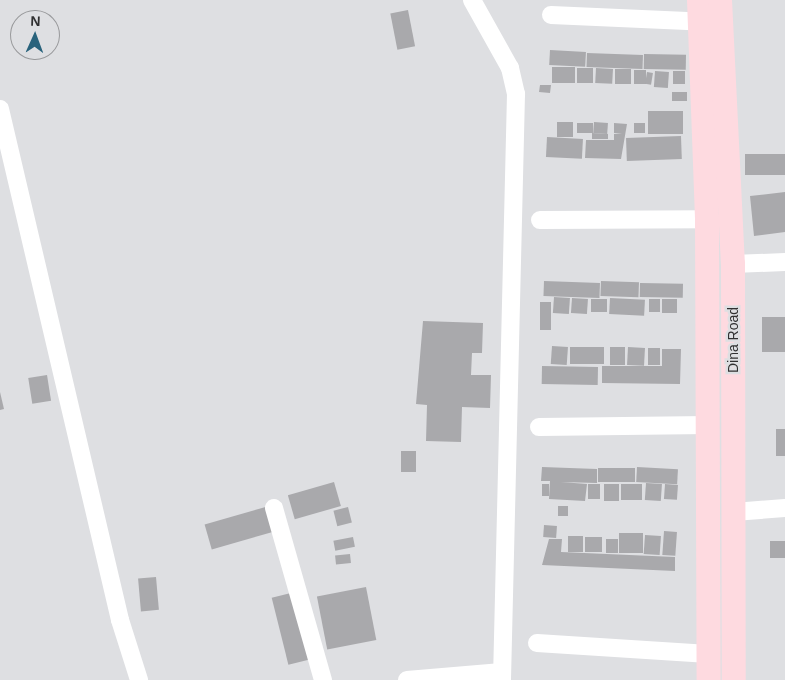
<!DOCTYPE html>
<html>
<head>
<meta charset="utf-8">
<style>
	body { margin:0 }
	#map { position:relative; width:785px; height:680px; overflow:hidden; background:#dedfe2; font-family:Arial,sans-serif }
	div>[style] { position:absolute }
	.building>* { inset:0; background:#a9a9ac; transform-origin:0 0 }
	.street>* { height:18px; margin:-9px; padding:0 9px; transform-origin:9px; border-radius:9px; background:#fff }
	.secondary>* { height:24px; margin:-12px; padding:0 12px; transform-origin:12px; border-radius:12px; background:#fedae0 }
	span { translate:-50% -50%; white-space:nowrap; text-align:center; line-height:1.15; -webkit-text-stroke:5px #dedfe2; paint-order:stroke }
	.street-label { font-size:14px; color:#303031 }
	.north { position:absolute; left:10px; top:10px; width:50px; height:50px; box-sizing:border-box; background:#dedfe2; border:1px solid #98999b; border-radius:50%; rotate:2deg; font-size:14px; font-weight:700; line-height:20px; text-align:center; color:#303031 }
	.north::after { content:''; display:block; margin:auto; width:18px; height:22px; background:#29637c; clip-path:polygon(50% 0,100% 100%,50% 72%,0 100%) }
</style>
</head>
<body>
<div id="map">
	<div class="building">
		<i style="left:408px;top:10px;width:37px;height:18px;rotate:79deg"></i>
		<i style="left:550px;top:50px;width:36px;height:15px;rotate:3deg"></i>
		<i style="left:587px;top:53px;width:56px;height:14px;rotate:2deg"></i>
		<i style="left:644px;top:54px;width:42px;height:15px;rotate:1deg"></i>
		<i style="left:552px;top:67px;width:23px;height:16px"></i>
		<i style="left:577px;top:68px;width:16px;height:15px"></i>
		<i style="left:596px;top:68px;width:17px;height:15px;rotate:3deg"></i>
		<i style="left:615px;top:69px;width:16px;height:15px"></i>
		<i style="left:634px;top:70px;width:12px;height:14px"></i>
		<i style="left:655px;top:71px;width:14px;height:16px;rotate:4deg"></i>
		<i style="left:673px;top:71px;width:12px;height:13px"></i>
		<i style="left:647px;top:72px;width:6px;height:12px;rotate:9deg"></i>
		<i style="clip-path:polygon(540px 85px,551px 85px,550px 93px,539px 92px)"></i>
		<i style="left:672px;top:92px;width:15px;height:9px"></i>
		<i style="left:648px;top:111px;width:35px;height:23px"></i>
		<i style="left:557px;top:122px;width:16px;height:15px"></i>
		<i style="left:594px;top:122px;width:14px;height:11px;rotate:4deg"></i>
		<i style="left:577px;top:123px;width:16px;height:10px"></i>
		<i style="clip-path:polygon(614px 123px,627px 124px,621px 159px,585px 158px,586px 140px,614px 140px,614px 134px,622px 134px,614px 133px)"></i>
		<i style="left:634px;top:123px;width:11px;height:10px"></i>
		<i style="clip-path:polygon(592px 133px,608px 134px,608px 139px,592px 139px)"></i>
		<i style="left:681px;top:136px;width:23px;height:55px;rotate:88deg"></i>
		<i style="left:547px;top:137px;width:36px;height:20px;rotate:3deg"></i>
		<i style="left:785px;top:154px;width:21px;height:40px;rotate:90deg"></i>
		<i style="clip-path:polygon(785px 192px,785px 232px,754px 236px,750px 196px)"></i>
		<i style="left:544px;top:281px;width:56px;height:15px;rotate:2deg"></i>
		<i style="left:601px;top:281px;width:38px;height:15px;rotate:2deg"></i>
		<i style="left:640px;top:283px;width:43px;height:14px;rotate:1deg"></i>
		<i style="left:554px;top:297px;width:16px;height:16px;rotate:4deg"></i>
		<i style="left:572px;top:298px;width:16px;height:15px;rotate:4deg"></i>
		<i style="left:610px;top:298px;width:35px;height:16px;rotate:3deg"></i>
		<i style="left:591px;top:299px;width:16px;height:13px"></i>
		<i style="left:649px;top:299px;width:11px;height:13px"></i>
		<i style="left:662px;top:299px;width:15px;height:14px"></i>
		<i style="left:540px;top:302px;width:11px;height:28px"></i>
		<i style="left:785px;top:317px;width:35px;height:23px;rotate:90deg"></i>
		<i style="clip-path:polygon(423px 321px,483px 323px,482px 353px,472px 353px,471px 375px,491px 375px,490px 408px,462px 407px,461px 442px,426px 441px,427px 405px,416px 404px)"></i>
		<i style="left:552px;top:346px;width:16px;height:18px;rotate:4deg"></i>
		<i style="left:570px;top:347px;width:34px;height:17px"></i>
		<i style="left:610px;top:347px;width:15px;height:18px"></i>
		<i style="left:628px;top:347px;width:17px;height:18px;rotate:3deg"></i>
		<i style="left:648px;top:348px;width:12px;height:17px"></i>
		<i style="clip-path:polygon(662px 349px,681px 349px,680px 384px,602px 383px,602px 366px,662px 366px)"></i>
		<i style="left:542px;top:366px;width:56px;height:18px;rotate:1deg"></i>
		<i style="left:47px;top:375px;width:26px;height:19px;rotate:81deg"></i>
		<i style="clip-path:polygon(0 392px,4px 409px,0 410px)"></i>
		<i style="left:776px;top:429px;width:9px;height:27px"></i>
		<i style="left:401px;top:451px;width:15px;height:21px"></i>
		<i style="clip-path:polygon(542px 467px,597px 469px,597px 483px,561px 482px,587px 484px,585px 501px,549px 499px,550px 481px,541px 481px)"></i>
		<i style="left:637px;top:467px;width:41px;height:15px;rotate:3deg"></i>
		<i style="left:598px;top:468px;width:37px;height:14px"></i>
		<i style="left:334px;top:482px;width:25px;height:48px;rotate:74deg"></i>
		<i style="left:646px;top:483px;width:16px;height:17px;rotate:4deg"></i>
		<i style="left:542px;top:484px;width:7px;height:12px"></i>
		<i style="left:588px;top:484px;width:12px;height:15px"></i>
		<i style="left:604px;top:484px;width:15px;height:17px"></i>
		<i style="left:621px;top:484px;width:21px;height:16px"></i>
		<i style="left:665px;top:484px;width:13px;height:15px;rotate:4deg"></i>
		<i style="left:269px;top:506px;width:26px;height:67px;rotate:74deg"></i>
		<i style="left:558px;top:506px;width:10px;height:10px"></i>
		<i style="left:348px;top:507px;width:16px;height:15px;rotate:76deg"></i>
		<i style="left:544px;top:525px;width:13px;height:12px;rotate:4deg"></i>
		<i style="left:664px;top:531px;width:13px;height:24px;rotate:4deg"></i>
		<i style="left:619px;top:533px;width:24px;height:20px"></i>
		<i style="left:645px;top:535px;width:16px;height:19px;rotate:4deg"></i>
		<i style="left:568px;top:536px;width:15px;height:16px"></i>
		<i style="left:353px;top:537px;width:10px;height:20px;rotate:79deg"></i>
		<i style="left:585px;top:537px;width:17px;height:15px"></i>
		<i style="clip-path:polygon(549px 539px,562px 539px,561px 552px,675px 557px,675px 571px,542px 565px)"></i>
		<i style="left:606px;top:539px;width:12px;height:14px"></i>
		<i style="left:770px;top:541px;width:15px;height:17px"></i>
		<i style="left:350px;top:554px;width:9px;height:15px;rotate:84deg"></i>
		<i style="left:156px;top:577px;width:33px;height:18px;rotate:85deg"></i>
		<i style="left:366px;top:587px;width:54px;height:50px;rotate:79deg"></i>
		<i style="left:295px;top:592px;width:69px;height:24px;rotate:76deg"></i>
	</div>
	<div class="street">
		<i style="left:472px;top:0;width:78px;rotate:60.8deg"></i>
		<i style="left:510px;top:68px;width:27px;rotate:77deg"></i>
		<i style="left:516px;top:94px;width:586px;rotate:91.37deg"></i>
		<i style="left:551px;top:15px;width:159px;rotate:2.5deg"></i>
		<i style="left:0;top:109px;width:525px;rotate:76.78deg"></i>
		<i style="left:120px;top:620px;width:63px;rotate:72.4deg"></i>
		<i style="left:540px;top:220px;width:167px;rotate:-0.3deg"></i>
		<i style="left:733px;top:264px;width:52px;rotate:-2.2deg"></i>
		<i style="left:539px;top:427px;width:169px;rotate:-0.7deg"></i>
		<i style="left:274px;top:508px;width:179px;rotate:74.1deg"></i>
		<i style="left:734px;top:512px;width:51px;rotate:-4.5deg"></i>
		<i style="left:537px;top:643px;width:172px;rotate:3.7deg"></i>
		<i style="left:407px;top:680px;width:95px;rotate:-4.8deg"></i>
	</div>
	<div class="secondary">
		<i style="left:699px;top:0;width:219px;rotate:87.9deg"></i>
		<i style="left:707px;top:219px;width:461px;rotate:89.8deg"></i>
		<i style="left:720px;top:0;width:264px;rotate:87.2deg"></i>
		<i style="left:733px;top:264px;width:416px;rotate:89.9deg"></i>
	</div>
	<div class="street-label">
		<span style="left:733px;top:340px;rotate:-90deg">Dina Road</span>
	</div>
	<div class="north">N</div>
</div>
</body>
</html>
